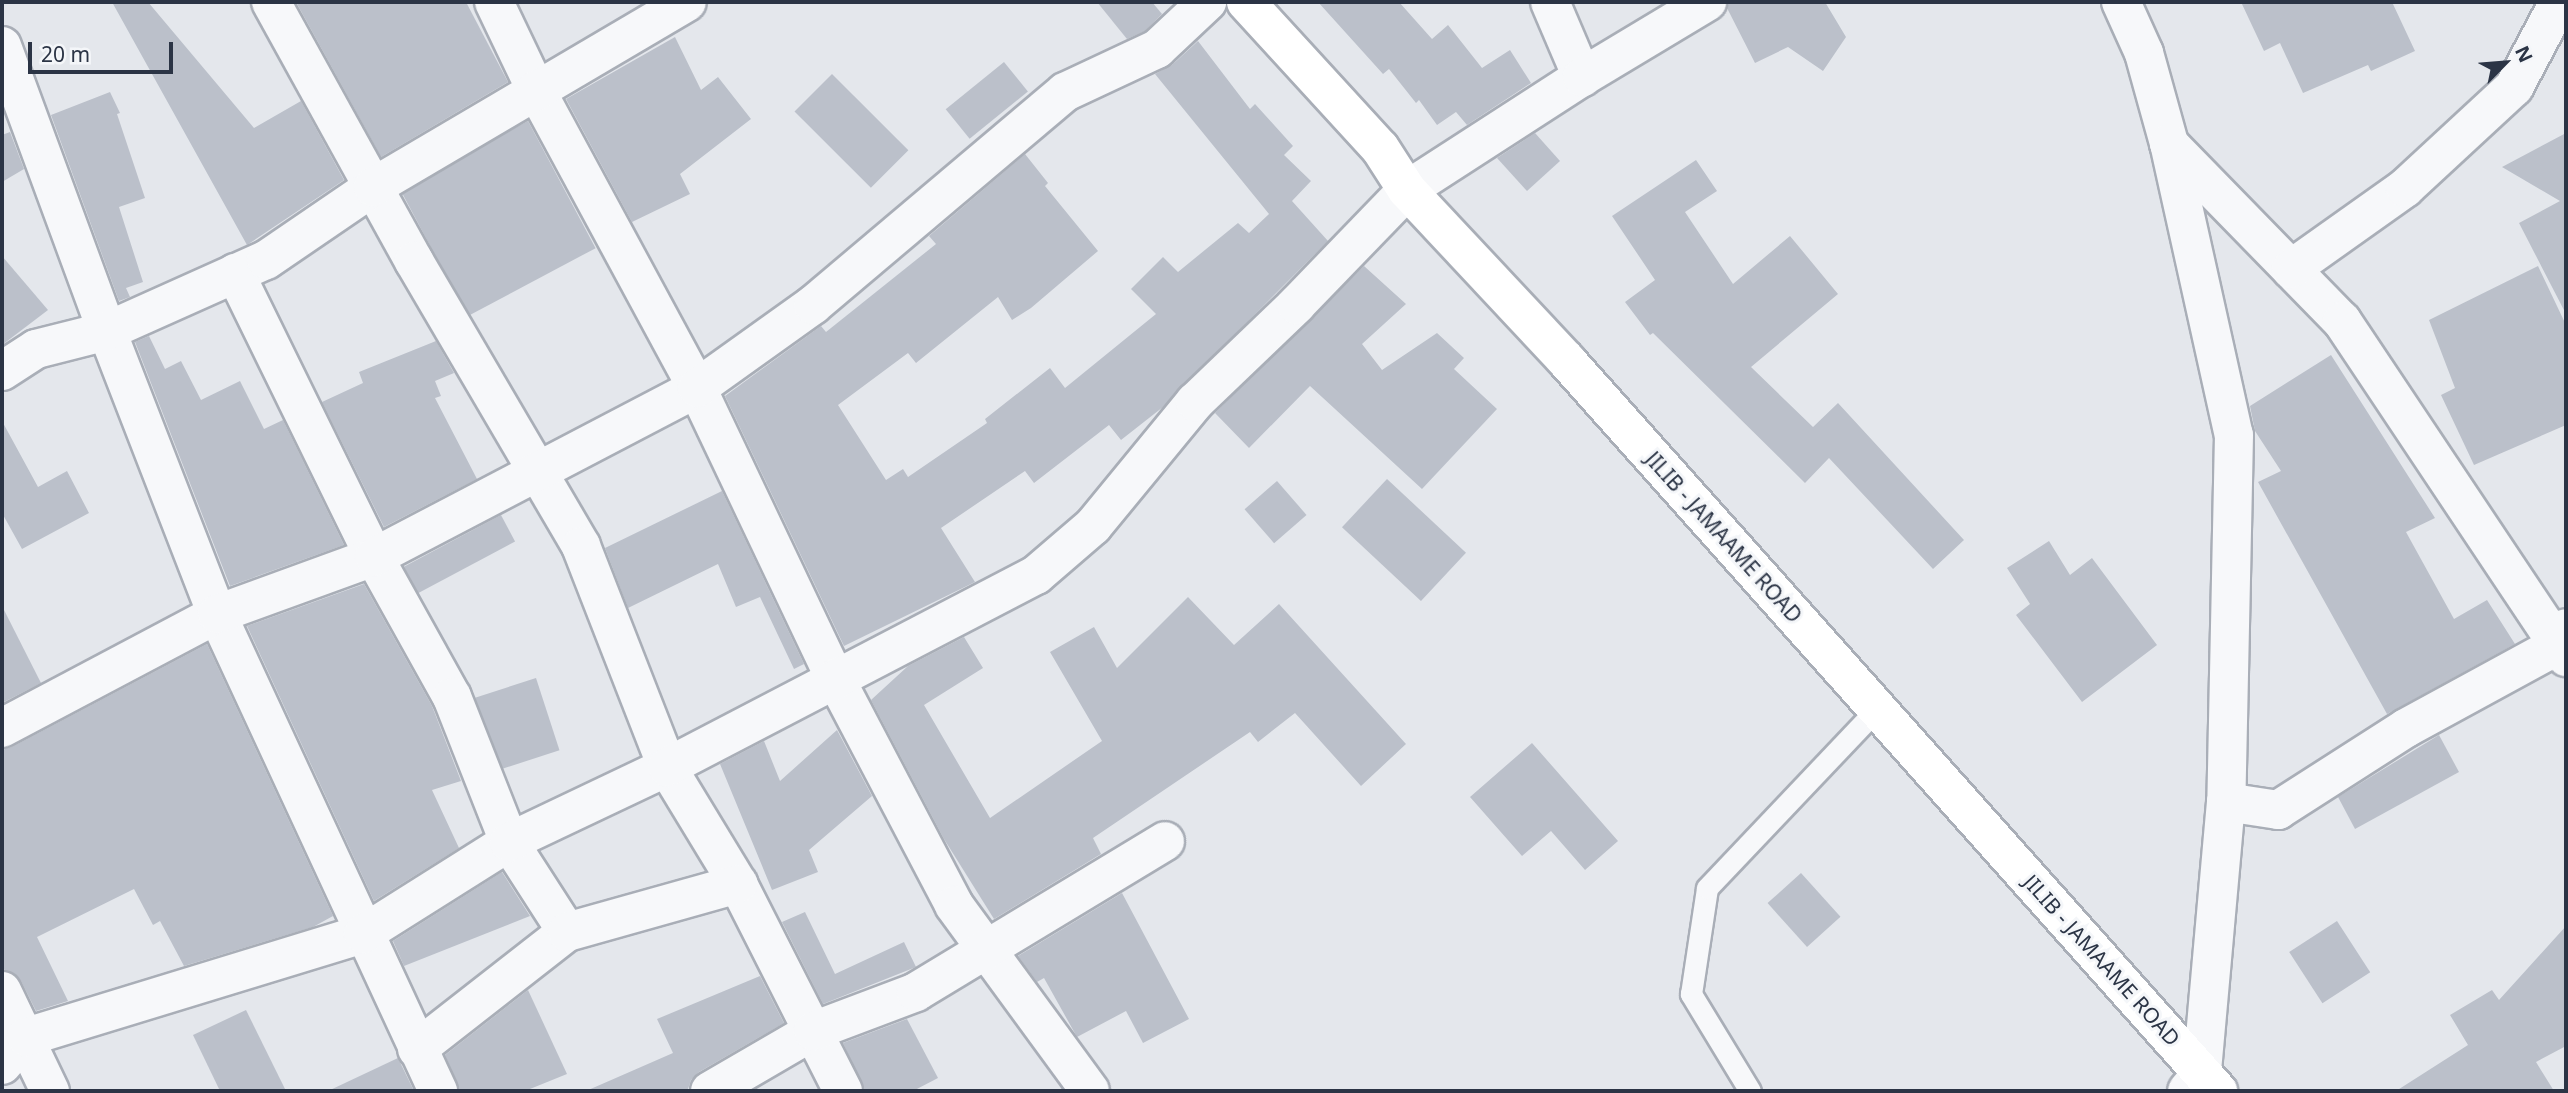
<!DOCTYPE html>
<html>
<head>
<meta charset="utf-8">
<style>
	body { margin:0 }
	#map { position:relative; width:2568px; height:1093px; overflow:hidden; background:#e4e7ec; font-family:"Noto Sans",sans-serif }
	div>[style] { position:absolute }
	.building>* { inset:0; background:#bbc0ca; transform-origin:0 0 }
	.roads { filter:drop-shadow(2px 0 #a9aeb7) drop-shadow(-2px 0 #a9aeb7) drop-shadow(0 2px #a9aeb7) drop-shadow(0 -2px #a9aeb7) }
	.lane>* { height:21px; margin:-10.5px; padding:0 10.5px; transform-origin:10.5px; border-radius:10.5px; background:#f7f8fa }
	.street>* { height:38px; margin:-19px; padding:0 19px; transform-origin:19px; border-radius:19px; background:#f7f8fa }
	.primary>* { height:38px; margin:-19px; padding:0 19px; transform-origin:19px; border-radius:19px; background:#fff }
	span { translate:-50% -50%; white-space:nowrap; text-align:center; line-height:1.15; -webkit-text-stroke:6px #f4f6f9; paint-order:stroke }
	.street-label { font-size:21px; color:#2b3445 }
	.frame { position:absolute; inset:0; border:4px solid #2b3445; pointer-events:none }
	.north { position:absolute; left:2470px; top:28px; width:70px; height:70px; -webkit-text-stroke:5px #f4f6f9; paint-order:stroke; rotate:65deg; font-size:19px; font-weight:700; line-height:28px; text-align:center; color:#2b3445 }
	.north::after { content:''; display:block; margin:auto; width:24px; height:32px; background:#2b3445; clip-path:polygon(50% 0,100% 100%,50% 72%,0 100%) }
	.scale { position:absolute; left:28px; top:42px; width:145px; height:32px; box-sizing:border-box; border:4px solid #2b3445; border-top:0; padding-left:9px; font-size:21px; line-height:24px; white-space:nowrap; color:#2b3445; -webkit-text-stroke:5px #f4f6f9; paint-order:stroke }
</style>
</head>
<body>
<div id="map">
	<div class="building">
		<i style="clip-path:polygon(112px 2px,148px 2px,254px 128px,301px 101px,344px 180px,247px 245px)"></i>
		<i style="clip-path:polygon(296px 2px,466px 2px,508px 82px,381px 157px)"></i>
		<i style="clip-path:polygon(1097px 2px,1152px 2px,1162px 14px,1145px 31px,1127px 39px)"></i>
		<i style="clip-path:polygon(1318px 2px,1399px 2px,1432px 39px,1448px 25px,1482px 68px,1510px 50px,1531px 83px,1467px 125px,1456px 112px,1437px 125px,1419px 100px,1416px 103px,1389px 69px,1383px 74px)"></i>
		<i style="clip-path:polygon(1729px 2px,1825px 2px,1846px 37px,1823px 71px,1788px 47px,1755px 63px,1727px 8px)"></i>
		<i style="clip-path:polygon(2241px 2px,2392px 2px,2415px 51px,2371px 71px,2368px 65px,2303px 93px,2280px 43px,2264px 51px)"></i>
		<i style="clip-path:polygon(675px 37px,701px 90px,718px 77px,751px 119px,680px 174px,690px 194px,632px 222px,566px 99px)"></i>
		<i style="clip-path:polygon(1198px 41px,1250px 109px,1255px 104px,1293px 146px,1284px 155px,1311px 181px,1292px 201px,1328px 241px,1163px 407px,1121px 440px,1109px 425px,1034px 483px,1025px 471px,941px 528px,975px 582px,844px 646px,725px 396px,821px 326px,826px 332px,936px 244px,929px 236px,1025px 154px,1048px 183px,1045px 186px,1098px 251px,1031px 308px,1012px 320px,998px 297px,916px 363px,908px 353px,838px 405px,886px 480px,903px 469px,908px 477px,987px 423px,985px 419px,1050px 368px,1065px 388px,1156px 314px,1131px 289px,1163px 257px,1178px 272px,1238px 223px,1249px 233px,1269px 214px,1155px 74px,1172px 65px)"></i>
		<i style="left:1004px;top:62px;width:38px;height:75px;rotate:51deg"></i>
		<i style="left:832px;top:74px;width:108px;height:53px;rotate:45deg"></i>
		<i style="clip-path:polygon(110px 92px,120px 113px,117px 114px,145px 198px,119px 207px,143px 282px,126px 288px,130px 297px,119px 301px,51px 115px)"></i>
		<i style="left:528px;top:121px;width:144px;height:145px;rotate:62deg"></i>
		<i style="clip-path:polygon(10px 132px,24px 169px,2px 182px,2px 135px)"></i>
		<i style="clip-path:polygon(1535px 133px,1560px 161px,1527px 191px,1497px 158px)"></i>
		<i style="clip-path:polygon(2566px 133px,2566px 314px,2519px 223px,2560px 201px,2502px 167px)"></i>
		<i style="clip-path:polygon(1696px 160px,1717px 191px,1685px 212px,1733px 284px,1790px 236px,1838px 294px,1751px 367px,1813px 427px,1838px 403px,1964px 540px,1933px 569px,1829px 458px,1805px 483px,1653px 333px,1650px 335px,1625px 302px,1655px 280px,1612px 216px)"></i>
		<i style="clip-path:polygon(2px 256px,48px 310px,2px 345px)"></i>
		<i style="clip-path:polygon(1364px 266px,1406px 304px,1362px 344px,1382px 370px,1437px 333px,1464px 358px,1454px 369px,1497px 409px,1422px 489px,1310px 386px,1249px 448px,1215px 413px)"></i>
		<i style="clip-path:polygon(2538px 266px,2566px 325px,2566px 425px,2474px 465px,2441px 395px,2455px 388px,2429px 320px)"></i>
		<i style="clip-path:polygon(149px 336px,165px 369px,181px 361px,201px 400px,240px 381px,264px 429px,283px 420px,344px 545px,230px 586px,135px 342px)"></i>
		<i style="clip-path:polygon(436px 341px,454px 373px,435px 381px,441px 396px,435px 398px,477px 479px,384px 527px,322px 402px,363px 383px,359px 372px)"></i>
		<i style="clip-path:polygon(2331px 355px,2435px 518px,2406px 532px,2454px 619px,2487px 600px,2515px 644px,2387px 714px,2258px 482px,2281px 471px,2255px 431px,2250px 406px)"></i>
		<i style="clip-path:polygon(2px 421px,38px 487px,67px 471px,89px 513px,22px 549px,2px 513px)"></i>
		<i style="left:1387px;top:479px;width:108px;height:66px;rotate:43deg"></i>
		<i style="left:1277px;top:481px;width:45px;height:43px;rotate:49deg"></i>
		<i style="clip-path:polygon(722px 491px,804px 664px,794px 669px,760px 597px,736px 607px,718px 564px,628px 608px,605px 548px)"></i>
		<i style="left:501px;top:515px;width:30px;height:110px;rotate:62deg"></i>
		<i style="clip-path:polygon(2049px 541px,2070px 575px,2092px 558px,2157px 645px,2082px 702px,2016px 615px,2030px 604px,2007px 568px)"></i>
		<i style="clip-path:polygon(364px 584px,432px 706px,461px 781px,432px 790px,459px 848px,374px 901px,247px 626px)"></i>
		<i style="clip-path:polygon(1188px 597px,1234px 645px,1279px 604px,1406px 744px,1361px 786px,1295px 713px,1258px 742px,1250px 732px,1093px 838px,1101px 854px,994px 919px,944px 839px,871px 700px,908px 666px,964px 637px,983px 668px,924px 705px,990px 818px,1102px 741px,1050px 652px,1094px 627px,1117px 668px)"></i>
		<i style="clip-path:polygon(2px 606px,41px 683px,2px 703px)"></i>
		<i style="clip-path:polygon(207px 644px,333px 916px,313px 927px,184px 966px,160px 921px,153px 925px,134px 889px,37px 937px,68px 1001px,36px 1011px,21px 981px,14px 973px,2px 969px,2px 750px,12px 747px)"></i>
		<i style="left:536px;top:678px;width:76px;height:64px;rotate:72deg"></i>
		<i style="clip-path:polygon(837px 730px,872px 796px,809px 850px,818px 872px,772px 890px,720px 764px,764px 741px,780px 781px)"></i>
		<i style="clip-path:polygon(2439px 735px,2459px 772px,2355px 829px,2338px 797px)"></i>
		<i style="clip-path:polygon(1532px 743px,1618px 841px,1585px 870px,1551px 831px,1522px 856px,1470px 797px)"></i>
		<i style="clip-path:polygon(502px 872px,530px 916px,404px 966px,393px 941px)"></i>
		<i style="left:1801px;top:873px;width:59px;height:45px;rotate:48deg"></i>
		<i style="clip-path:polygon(1122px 893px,1189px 1019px,1143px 1043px,1126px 1011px,1077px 1037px,1044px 978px,1037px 982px,1018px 956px)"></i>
		<i style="clip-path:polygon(805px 912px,835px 974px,904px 942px,916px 967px,823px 1004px,782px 922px)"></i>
		<i style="left:2337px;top:921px;width:61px;height:57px;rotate:57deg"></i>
		<i style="clip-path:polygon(2566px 926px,2566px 1046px,2536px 1062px,2554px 1091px,2396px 1091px,2468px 1045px,2450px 1015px,2492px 990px,2499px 1000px)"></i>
		<i style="clip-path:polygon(760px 976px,784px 1023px,699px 1072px,691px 1080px,688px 1089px,586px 1091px,673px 1053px,657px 1019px)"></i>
		<i style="clip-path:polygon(528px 990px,567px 1074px,525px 1091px,460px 1091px,445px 1055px)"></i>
		<i style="clip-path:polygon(246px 1010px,286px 1091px,220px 1091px,193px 1035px)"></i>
		<i style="clip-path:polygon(907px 1019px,938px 1078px,913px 1091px,865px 1091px,843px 1043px)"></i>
		<i style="clip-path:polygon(398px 1058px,414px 1091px,328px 1091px)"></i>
	</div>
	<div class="roads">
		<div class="lane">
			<i style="left:1750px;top:1091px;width:114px;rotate:-121.3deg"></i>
			<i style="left:1691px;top:994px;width:107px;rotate:-81.4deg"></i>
			<i style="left:1707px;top:888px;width:248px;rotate:-46.5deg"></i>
		</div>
		<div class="street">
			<i style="left:271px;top:2px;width:296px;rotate:61.1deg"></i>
			<i style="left:414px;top:261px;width:330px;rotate:59.6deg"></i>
			<i style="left:581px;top:546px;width:237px;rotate:68.7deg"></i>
			<i style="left:667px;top:767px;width:137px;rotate:58.7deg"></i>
			<i style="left:738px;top:884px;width:232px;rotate:63.1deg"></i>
			<i style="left:494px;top:2px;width:98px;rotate:64.5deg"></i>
			<i style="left:536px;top:90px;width:339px;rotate:61.6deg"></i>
			<i style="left:697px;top:388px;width:321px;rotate:64.6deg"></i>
			<i style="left:835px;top:678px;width:256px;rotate:62.3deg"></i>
			<i style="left:954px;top:905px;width:230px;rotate:53.8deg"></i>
			<i style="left:1550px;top:2px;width:82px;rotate:66.9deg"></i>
			<i style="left:2121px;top:2px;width:56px;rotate:65.7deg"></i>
			<i style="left:2144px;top:53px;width:93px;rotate:74.5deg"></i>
			<i style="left:2169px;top:143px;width:299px;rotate:77.5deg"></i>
			<i style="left:2234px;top:435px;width:367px;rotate:91.2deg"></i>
			<i style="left:2226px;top:802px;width:272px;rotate:95.1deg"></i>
			<i style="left:2202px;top:1073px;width:23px;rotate:130deg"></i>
			<i style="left:2px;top:46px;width:304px;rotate:69.8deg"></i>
			<i style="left:107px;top:331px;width:304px;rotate:68.8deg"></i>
			<i style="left:217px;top:614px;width:526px;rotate:65.14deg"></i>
			<i style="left:2169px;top:144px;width:248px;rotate:45.7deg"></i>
			<i style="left:2342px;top:321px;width:404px;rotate:56.3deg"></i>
			<i style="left:2291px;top:269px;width:140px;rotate:-35.4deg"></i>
			<i style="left:2405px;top:188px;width:149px;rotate:-42.8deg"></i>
			<i style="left:2514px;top:87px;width:96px;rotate:-62.1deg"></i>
			<i style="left:235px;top:273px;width:316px;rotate:63.9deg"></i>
			<i style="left:374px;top:557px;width:160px;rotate:60.9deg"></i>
			<i style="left:452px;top:697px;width:156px;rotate:68.5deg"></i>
			<i style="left:509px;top:842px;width:107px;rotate:57.2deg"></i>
			<i style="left:2px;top:371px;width:40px;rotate:-32.9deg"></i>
			<i style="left:36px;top:349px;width:73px;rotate:-14.2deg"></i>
			<i style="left:107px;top:331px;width:174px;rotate:-24.1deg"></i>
			<i style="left:266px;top:260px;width:130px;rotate:-34.3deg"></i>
			<i style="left:373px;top:187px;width:364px;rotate:-30.5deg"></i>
			<i style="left:2px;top:728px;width:243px;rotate:-27.9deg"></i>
			<i style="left:217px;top:614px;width:167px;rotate:-20deg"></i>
			<i style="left:374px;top:557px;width:365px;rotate:-27.6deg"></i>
			<i style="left:697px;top:388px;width:143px;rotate:-35.6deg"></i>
			<i style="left:813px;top:305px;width:330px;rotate:-40.2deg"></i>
			<i style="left:1065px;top:92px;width:102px;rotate:-25.1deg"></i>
			<i style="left:1157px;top:49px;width:69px;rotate:-43.2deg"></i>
			<i style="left:2226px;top:802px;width:53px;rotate:8.7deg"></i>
			<i style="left:2278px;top:810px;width:152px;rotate:-32.6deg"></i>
			<i style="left:2406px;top:728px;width:175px;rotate:-28.6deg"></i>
			<i style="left:2560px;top:644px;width:17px;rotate:-69deg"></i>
			<i style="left:2px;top:991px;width:111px;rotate:64.4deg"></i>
			<i style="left:417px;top:1049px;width:190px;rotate:-38deg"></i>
			<i style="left:567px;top:932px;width:178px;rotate:-15.7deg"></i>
			<i style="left:2px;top:1065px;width:37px;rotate:-49deg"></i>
			<i style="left:26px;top:1037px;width:352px;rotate:-17deg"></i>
			<i style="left:363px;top:934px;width:173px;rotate:-32.2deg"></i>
			<i style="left:509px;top:842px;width:175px;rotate:-25.4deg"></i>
			<i style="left:667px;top:767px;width:416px;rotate:-27.5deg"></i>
			<i style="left:1036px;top:575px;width:75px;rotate:-40.7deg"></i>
			<i style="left:1093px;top:526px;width:161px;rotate:-50.6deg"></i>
			<i style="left:1195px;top:402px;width:140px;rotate:-43.8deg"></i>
			<i style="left:1296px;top:305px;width:160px;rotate:-46deg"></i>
			<i style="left:1407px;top:190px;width:208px;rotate:-32.9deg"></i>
			<i style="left:1582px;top:77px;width:146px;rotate:-31deg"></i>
			<i style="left:710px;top:1091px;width:119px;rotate:-30.2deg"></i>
			<i style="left:813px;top:1031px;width:110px;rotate:-20.7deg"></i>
			<i style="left:916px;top:992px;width:291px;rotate:-31.2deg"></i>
		</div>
		<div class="primary">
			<i style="left:1246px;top:2px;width:198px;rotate:47.5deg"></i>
			<i style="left:1380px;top:148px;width:50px;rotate:57.3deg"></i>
			<i style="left:1407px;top:190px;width:233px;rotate:46.9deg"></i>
			<i style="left:1566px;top:360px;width:980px;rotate:48.27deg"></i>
		</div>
	</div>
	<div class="street-label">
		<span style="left:1724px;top:537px;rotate:48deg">JILIB - JAMAAME ROAD</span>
		<span style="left:2102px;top:960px;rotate:48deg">JILIB - JAMAAME ROAD</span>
	</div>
	<div class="frame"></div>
	<div class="north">N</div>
	<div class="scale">20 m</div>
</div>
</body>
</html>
